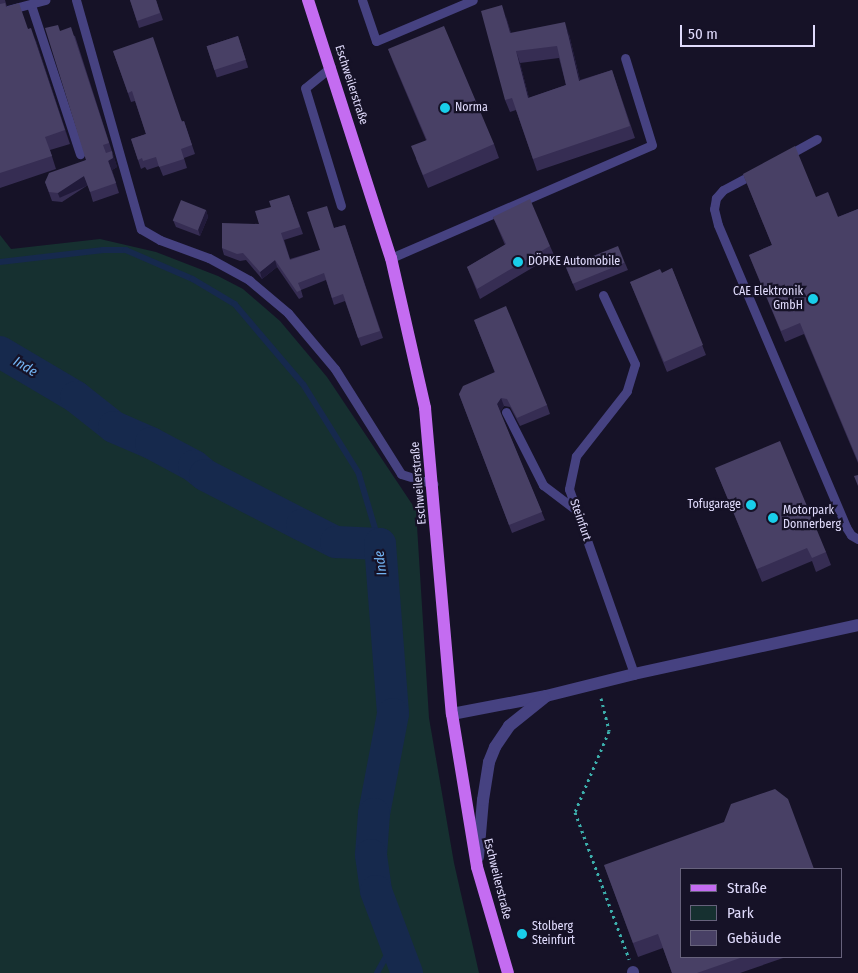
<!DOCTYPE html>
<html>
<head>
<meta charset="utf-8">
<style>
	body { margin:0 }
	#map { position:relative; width:858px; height:973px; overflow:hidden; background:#161227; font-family:"Fira Sans Condensed",sans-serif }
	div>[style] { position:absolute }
	.green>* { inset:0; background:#163030 }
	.stream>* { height:5.5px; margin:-2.75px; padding:0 2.75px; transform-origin:2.75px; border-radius:2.75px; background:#16294d }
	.river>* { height:32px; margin:-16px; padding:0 16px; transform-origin:16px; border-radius:16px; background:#16294d }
	.path>* { height:3px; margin-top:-1.5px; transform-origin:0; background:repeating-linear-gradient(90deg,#3cafac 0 2.5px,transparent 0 6.5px) }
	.service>* { height:9px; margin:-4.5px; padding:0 4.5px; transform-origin:4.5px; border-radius:4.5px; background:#464281 }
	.minor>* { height:12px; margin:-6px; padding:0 6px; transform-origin:6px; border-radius:6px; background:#464281 }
	.tertiary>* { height:12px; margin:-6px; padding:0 6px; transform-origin:6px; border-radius:6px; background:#464281 }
	.primary>* { height:12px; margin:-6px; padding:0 6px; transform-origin:6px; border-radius:6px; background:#c46cf1 }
	.wall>* { inset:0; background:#362d53; transform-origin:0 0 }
	.shaded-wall>* { inset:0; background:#211a3a; transform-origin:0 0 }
	.building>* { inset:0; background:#484065; transform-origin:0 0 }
	.dots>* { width:14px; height:14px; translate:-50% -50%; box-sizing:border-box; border:2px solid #161227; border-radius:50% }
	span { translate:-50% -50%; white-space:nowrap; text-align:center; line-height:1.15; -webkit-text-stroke:4.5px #161227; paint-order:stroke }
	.street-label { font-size:12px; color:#e0dbfc }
	.poi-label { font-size:12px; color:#e0dbfc }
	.left { translate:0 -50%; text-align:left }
	.right { translate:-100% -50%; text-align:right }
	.water-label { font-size:14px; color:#73b3f2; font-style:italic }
	.legend { position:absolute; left:680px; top:868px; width:162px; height:90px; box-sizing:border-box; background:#161227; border:1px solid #67627c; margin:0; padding:6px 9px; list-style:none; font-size:15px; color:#e0dbfc }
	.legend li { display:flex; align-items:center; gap:10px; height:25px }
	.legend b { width:25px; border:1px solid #67627c }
	.scale { position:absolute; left:680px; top:25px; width:135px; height:22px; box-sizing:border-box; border:2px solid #e0dbfc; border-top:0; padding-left:6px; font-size:15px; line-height:18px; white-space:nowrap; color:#e0dbfc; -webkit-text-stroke:4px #161227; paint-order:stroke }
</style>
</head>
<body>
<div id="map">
	<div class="green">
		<i style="clip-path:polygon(0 235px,11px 249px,100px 239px,156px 252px,218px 276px,243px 289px,280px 321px,327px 377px,416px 510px,429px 718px,454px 863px,479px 973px,0 973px)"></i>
	</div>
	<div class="stream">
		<i style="left:0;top:262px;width:104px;rotate:-6.6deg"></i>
		<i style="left:103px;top:250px;width:23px"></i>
		<i style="left:126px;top:250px;width:73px;rotate:23.4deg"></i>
		<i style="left:193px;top:279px;width:49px;rotate:30.8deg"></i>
		<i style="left:235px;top:304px;width:106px;rotate:49.6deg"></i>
		<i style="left:304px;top:385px;width:104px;rotate:58deg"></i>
		<i style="left:359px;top:473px;width:74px;rotate:73.5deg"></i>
		<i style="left:377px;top:973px;width:18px;rotate:-61deg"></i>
		<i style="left:386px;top:957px;width:19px;rotate:-72deg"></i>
	</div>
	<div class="river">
		<i style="left:0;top:352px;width:88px;rotate:30.6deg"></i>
		<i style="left:76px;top:397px;width:48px;rotate:38.3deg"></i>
		<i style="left:114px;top:427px;width:40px;rotate:23.4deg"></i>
		<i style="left:151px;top:443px;width:49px;rotate:28.1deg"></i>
		<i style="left:194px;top:466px;width:14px;rotate:39deg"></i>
		<i style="left:205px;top:475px;width:109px;rotate:27.3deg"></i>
		<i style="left:302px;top:525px;width:38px;rotate:27deg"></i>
		<i style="left:336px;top:542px;width:44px;rotate:2.6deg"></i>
		<i style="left:380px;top:544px;width:170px;rotate:85.6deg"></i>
		<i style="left:393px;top:714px;width:102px;rotate:100.8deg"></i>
		<i style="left:374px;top:814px;width:41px;rotate:94.2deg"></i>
		<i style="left:371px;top:855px;width:36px;rotate:82deg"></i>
		<i style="left:376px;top:891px;width:88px;rotate:69.3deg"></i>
	</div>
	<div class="path">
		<i style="left:601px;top:698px;width:34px;rotate:76deg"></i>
		<i style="left:609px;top:731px;width:88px;rotate:112.8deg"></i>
		<i style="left:575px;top:812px;width:157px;rotate:69.8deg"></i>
	</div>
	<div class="service">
		<i style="left:76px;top:0;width:238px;rotate:74.2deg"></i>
		<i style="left:141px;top:229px;width:22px;rotate:30deg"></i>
		<i style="left:160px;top:240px;width:52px;rotate:20.2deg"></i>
		<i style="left:209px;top:258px;width:46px;rotate:28.8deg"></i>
		<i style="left:249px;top:280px;width:51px;rotate:40.2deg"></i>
		<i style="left:288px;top:313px;width:73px;rotate:50deg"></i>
		<i style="left:335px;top:369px;width:124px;rotate:57.8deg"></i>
		<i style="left:401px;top:474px;width:34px;rotate:17deg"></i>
		<i style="left:362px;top:0;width:43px;rotate:71.1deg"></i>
		<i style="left:376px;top:41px;width:105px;rotate:-22.9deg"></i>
		<i style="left:31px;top:5px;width:157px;rotate:71.8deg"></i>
		<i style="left:0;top:12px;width:47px;rotate:-14.9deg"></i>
		<i style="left:331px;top:67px;width:33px;rotate:141deg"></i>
		<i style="left:305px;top:88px;width:123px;rotate:73deg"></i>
		<i style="left:788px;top:155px;width:33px;rotate:-29deg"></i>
		<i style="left:755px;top:173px;width:36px;rotate:152deg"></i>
		<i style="left:723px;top:190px;width:11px;rotate:131deg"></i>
		<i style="left:716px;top:198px;width:11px;rotate:100deg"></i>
		<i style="left:714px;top:209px;width:16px;rotate:76deg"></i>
		<i style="left:718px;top:225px;width:328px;rotate:67deg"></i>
		<i style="left:846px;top:527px;width:9px;rotate:58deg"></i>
		<i style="left:851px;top:535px;width:8px;rotate:30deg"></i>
		<i style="left:391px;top:258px;width:284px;rotate:-23.4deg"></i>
		<i style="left:652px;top:145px;width:91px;rotate:-107.2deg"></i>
		<i style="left:603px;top:295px;width:76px;rotate:65.1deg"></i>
		<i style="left:635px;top:364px;width:28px;rotate:107deg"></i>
		<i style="left:627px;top:391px;width:83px;rotate:128.1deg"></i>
		<i style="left:576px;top:456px;width:34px;rotate:102deg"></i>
		<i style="left:569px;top:489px;width:196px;rotate:70.6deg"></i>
		<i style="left:506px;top:412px;width:82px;rotate:63.1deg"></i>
		<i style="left:543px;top:485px;width:41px;rotate:37.1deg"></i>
	</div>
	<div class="minor">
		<i style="left:633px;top:972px;width:1px;rotate:90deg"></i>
	</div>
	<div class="tertiary">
		<i style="left:452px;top:714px;width:96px;rotate:-10.8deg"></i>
		<i style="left:546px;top:696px;width:91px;rotate:-14deg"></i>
		<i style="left:634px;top:674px;width:229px;rotate:-12.3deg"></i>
		<i style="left:478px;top:857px;width:57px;rotate:-85deg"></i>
		<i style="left:483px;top:800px;width:38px;rotate:-81deg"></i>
		<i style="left:489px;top:762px;width:16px;rotate:-68deg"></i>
		<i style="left:495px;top:747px;width:25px;rotate:-56deg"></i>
		<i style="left:509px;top:726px;width:45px;rotate:-38.7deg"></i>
	</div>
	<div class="primary">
		<i style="left:308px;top:0;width:271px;rotate:72.2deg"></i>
		<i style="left:391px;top:258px;width:154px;rotate:77.2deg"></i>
		<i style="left:425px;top:408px;width:307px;rotate:85deg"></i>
		<i style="left:452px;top:714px;width:155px;rotate:80.7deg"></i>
		<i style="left:477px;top:867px;width:110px;rotate:73.7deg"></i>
	</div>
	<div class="wall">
		<i style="clip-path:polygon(0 0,5px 0,7px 7px,28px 29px,36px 41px,70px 144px,50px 150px,56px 169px,0 188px)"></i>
		<i style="clip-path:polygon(130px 0,156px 0,163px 20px,139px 28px)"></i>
		<i style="clip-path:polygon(evenodd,506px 17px,511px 33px,569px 34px,580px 80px,612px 70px,635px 138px,537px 171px,516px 110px,510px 112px,505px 100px,506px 17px,559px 58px,566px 85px,529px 98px,520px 63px,559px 58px)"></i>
		<i style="clip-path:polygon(60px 31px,75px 36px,117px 167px,112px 170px,119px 193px,93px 202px,88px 185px,62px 202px,52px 201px,45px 182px,86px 160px)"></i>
		<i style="left:238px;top:36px;width:33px;height:33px;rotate:72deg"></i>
		<i style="clip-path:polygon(388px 49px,494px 144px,499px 158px,428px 188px,416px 159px,426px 140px,393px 62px)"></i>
		<i style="clip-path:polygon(113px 51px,182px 121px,184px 121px,195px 154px,184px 158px,187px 168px,163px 176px,159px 166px,147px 170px,145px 167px,141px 169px,131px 139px,146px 134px,135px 101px,131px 102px)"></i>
		<i style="clip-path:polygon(743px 174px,816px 197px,838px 217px,858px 209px,858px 463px,804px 334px,785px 342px,753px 265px,749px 255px,772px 245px)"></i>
		<i style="clip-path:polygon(289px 195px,303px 234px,284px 240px,290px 259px,320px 250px,334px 228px,345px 225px,383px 338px,361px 346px,345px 301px,334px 305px,326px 280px,301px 290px,303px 297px,299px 299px,277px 267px,262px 279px,246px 260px,240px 261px,224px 255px,222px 248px,259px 224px,271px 207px)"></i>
		<i style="clip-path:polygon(206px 210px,208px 217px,200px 236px,176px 227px,173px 220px)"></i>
		<i style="clip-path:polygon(493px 217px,550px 246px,554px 255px,480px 299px,467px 267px,505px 245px)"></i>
		<i style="clip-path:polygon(625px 263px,628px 270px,576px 291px,566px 268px)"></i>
		<i style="clip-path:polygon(672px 268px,706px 355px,667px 372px,630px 282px,662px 273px)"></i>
		<i style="clip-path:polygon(474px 320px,547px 405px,550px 414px,520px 426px,510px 407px,504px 406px,500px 412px,545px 520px,512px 533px,459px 394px,495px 373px)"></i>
		<i style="clip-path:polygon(715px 468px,826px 552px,831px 565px,816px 572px,812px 561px,762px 582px)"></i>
		<i style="clip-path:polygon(604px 865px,682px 957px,786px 957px,740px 973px,672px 973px,663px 948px,638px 957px)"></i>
	</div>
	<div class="shaded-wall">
		<i style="clip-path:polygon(502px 5px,506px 17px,514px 45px,510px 33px)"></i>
		<i style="clip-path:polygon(565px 22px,569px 34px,583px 93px,579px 81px)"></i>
		<i style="clip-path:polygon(31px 28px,36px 41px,70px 144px,65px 130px)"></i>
		<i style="clip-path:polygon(516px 51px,520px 63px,532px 110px,528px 98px)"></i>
		<i style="clip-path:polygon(103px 145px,108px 161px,112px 151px,115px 160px,117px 167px,112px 170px,119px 193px)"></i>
		<i style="left:84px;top:176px;width:10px;height:31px;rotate:66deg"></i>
		<i style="clip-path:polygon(206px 210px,208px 217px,200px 236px,198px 229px)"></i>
		<i style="clip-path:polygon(275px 260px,277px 267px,262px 279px,260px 272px)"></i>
		<i style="clip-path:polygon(501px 398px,504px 406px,500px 412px,497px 404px)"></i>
	</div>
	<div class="building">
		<i style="clip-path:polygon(130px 0,156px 0,160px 13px,137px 21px)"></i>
		<i style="clip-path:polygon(5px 3px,6px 7px,19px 3px,28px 29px,31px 28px,65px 130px,45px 137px,52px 156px,0 173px,0 4px)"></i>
		<i style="clip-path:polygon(evenodd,502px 5px,510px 33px,565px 22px,579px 81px,612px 70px,630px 126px,533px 159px,512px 98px,505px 100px,481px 11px,502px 5px,557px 46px,566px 85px,528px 98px,516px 51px,557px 46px)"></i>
		<i style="clip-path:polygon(58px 25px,60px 31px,71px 27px,109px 143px,103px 145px,106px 153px,112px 151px,113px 158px,108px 161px,116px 183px,90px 192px,84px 176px,58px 193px,49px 192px,45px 182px,49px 173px,86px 160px,45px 28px)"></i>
		<i style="clip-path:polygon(444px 26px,494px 144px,423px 175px,411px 146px,427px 140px,388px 49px)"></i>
		<i style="left:238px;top:36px;width:25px;height:33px;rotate:72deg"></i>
		<i style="clip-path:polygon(153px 37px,182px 122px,184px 121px,192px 145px,181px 149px,184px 159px,159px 167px,156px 157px,143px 161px,142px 158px,138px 160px,131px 139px,146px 134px,132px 91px,128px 93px,113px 51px)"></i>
		<i style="clip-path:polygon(795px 146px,816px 197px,828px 192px,838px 217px,858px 209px,858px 461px,800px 323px,781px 331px,749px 255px,772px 245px,743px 174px)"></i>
		<i style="clip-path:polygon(289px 195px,300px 227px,281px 233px,290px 260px,320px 250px,307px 212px,327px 206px,334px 228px,345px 225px,380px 331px,358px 338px,343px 294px,332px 298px,324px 273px,298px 283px,301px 290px,297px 292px,275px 260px,260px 272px,243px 253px,237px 254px,222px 248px,222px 223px,259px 224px,255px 211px,271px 207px,269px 201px)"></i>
		<i style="clip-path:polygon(530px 199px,550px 246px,477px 289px,467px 267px,506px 244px,493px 217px)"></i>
		<i style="left:181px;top:200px;width:27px;height:22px;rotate:22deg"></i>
		<i style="left:618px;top:246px;width:18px;height:56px;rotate:68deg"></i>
		<i style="clip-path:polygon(672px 268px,703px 345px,664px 362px,630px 282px,660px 269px,662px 273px)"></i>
		<i style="clip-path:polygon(506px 306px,547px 405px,517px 418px,507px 399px,501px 398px,497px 404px,542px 512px,509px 525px,459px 394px,463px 386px,495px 372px,474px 320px)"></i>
		<i style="clip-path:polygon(780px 441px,826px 552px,812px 558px,807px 548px,757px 569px,715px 468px)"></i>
		<i style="clip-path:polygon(858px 475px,858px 486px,854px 476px)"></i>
		<i style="clip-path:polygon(775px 789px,788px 799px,814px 869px,682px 869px,682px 957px,743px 957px,697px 973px,672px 973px,658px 934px,633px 943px,604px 865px,724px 822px,731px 804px)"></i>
	</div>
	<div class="dots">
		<i style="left:445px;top:108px;background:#19ceea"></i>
		<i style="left:518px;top:262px;background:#19ceea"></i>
		<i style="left:813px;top:299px;background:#19ceea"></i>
		<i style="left:751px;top:505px;background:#19ceea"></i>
		<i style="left:773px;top:518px;background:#19ceea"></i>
		<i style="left:522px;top:934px;background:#19ceea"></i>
	</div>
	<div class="street-label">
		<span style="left:351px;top:85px;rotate:72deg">Eschweilerstraße</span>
		<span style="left:419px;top:483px;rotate:-95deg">Eschweilerstraße</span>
		<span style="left:580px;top:520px;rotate:71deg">Steinfurt</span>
		<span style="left:497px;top:879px;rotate:76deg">Eschweilerstraße</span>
	</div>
	<div class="poi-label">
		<span class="left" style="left:455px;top:108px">Norma</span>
		<span class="left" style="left:528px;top:262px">DÖPKE Automobile</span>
		<span class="right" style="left:803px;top:299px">CAE Elektronik<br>GmbH</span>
		<span class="right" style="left:741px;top:505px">Tofugarage</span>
		<span class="left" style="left:783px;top:518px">Motorpark<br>Donnerberg</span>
		<span class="left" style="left:532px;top:934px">Stolberg<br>Steinfurt</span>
	</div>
	<div class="water-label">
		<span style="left:25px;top:367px;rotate:31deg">Inde</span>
		<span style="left:381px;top:563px;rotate:-97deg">Inde</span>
	</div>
	<ul class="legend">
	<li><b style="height:6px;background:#c46cf1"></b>Straße</li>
	<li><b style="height:14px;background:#163030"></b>Park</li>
	<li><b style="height:14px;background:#484065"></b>Gebäude</li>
	</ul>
	<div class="scale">50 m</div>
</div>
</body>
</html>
